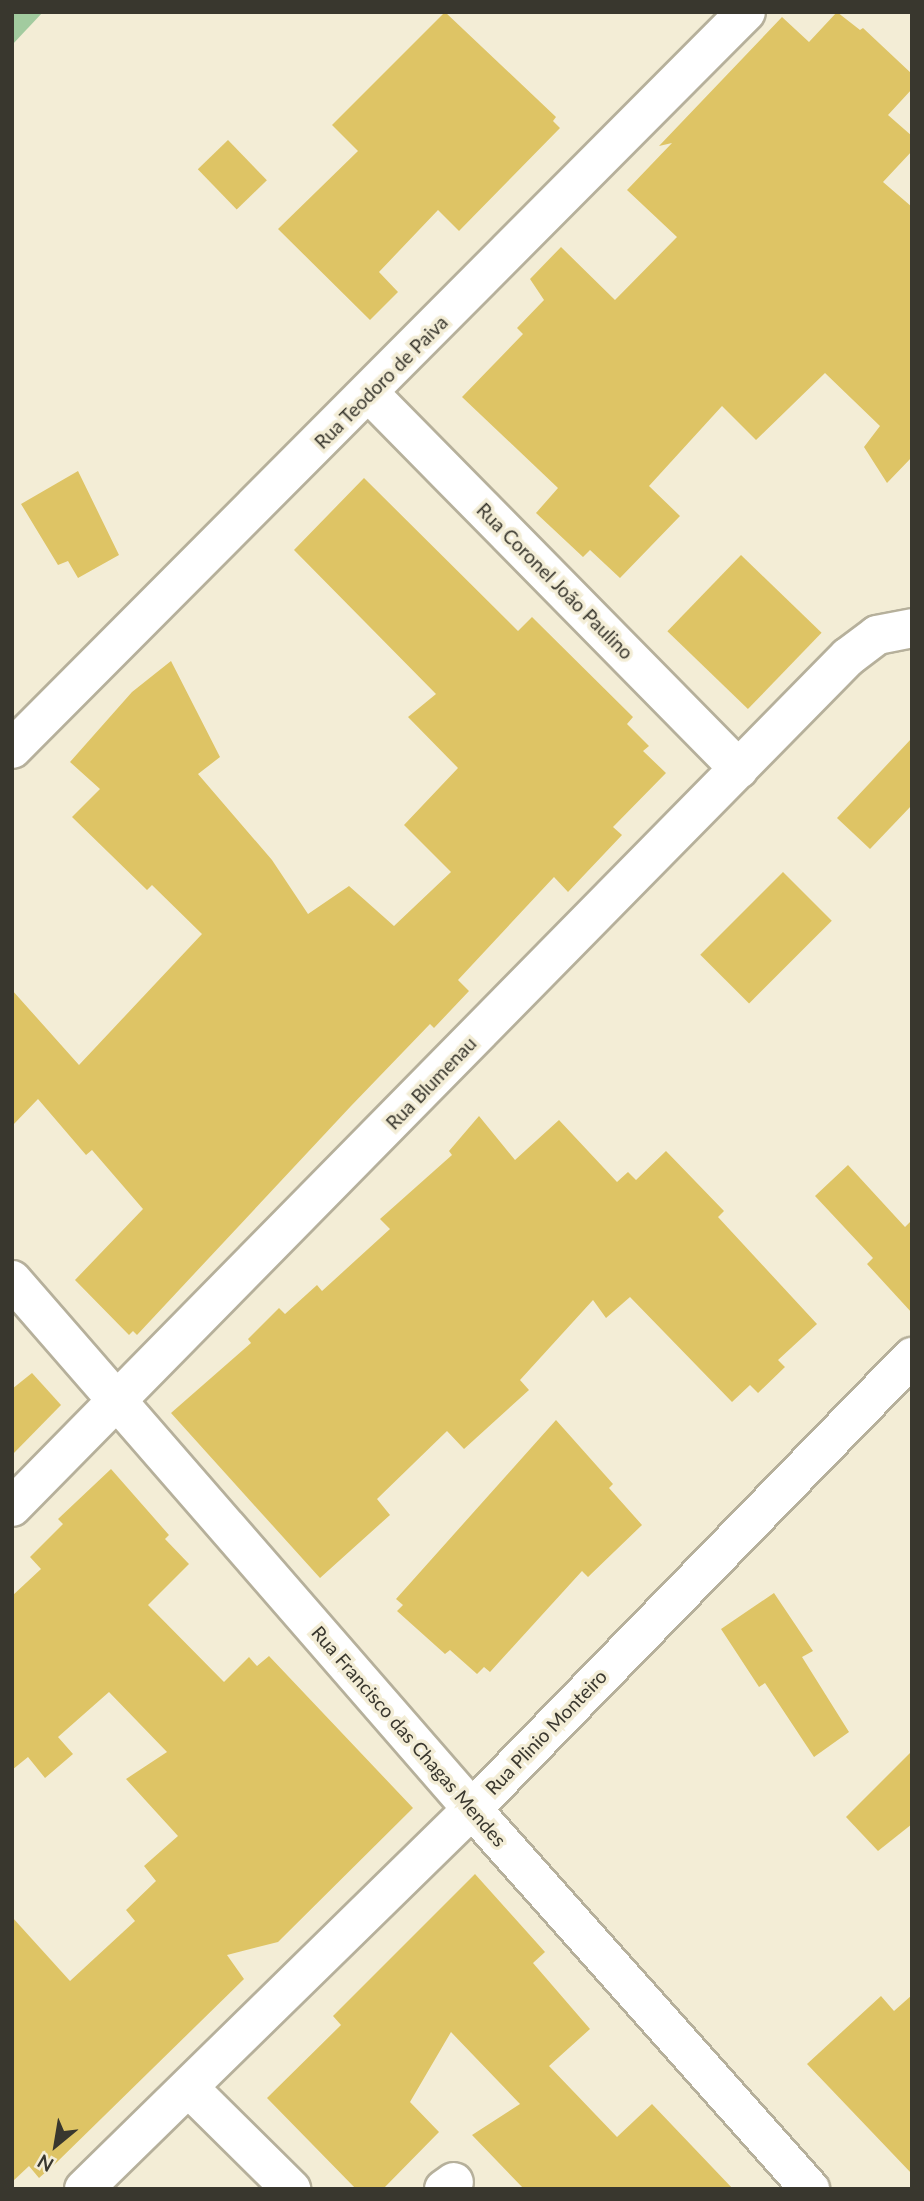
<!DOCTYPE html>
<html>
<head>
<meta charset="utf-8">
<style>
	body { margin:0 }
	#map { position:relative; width:924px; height:2201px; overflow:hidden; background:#f3edd6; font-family:Lato,sans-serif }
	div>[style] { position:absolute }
	.green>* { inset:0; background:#a2cb9f }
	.building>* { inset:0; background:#dec465; transform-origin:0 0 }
	.roads { filter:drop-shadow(2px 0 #b6b09b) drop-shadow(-2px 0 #b6b09b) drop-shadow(0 2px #b6b09b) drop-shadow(0 -2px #b6b09b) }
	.street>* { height:38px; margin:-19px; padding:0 19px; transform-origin:19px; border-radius:19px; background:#fff }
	span { translate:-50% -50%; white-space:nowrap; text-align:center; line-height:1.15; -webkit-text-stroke:7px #f3edd6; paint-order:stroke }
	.street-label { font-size:19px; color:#39372e }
	.frame { position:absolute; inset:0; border:14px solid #39372e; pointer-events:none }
	.north { position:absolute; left:21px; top:2110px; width:70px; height:70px; -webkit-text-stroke:5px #f3edd6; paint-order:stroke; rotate:210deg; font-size:19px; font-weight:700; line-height:28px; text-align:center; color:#39372e }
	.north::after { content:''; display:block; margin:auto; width:24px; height:32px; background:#39372e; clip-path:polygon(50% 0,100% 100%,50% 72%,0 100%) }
</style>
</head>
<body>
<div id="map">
	<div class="green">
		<i style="clip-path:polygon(12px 12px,43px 12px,12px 45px)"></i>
	</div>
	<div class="building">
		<i style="clip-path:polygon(445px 12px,556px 117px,553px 121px,560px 128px,459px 231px,438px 210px,379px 272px,398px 292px,370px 320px,278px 229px,358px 151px,332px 125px)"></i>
		<i style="clip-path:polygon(837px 12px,860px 30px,863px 28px,912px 74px,912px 89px,888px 115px,912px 136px,912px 151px,883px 182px,912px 207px,912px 457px,887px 483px,864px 447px,880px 426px,825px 373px,756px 440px,722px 406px,649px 486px,680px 516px,620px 578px,590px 550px,583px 557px,536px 513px,558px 488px,462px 397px,523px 334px,517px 328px,544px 300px,530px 279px,561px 247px,615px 300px,677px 237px,627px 190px,672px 143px,659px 146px,782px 17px,809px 42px)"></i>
		<i style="left:228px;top:140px;width:56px;height:42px;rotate:46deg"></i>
		<i style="clip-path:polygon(78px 471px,119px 555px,78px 578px,68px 561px,58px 565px,21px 504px)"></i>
		<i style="clip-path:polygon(364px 478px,518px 631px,532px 617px,633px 717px,627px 724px,649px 746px,643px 751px,666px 773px,613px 827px,622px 835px,568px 892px,554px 877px,458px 980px,469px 991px,434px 1028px,430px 1024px,351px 1106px,137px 1335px,133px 1331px,129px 1335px,75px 1280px,143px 1209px,92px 1150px,86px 1155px,38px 1099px,12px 1126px,12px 990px,79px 1065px,202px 934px,152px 885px,147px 890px,72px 817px,100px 789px,70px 762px,132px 692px,171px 661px,220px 757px,198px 774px,272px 860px,308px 914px,349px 886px,394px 926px,451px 872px,404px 825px,458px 768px,408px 717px,436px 694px,294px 550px)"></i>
		<i style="left:741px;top:555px;width:112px;height:106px;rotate:44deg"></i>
		<i style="clip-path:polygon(912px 738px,912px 805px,870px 849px,837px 818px)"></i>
		<i style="left:783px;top:872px;width:69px;height:117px;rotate:45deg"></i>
		<i style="clip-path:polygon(479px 1116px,515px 1160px,559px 1120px,617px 1182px,628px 1172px,636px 1180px,666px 1151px,724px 1211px,718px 1217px,817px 1324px,778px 1360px,785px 1367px,758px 1393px,750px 1385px,732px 1402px,630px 1297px,606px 1318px,593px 1300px,520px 1380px,529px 1390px,464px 1449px,447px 1431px,377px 1499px,390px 1515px,320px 1578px,171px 1413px,251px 1343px,248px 1339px,279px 1308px,285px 1314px,317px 1285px,322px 1291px,390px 1229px,380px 1219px,452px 1155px,449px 1151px)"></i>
		<i style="clip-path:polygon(848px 1165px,905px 1227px,912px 1220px,912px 1313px,867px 1264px,873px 1258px,815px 1196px)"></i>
		<i style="clip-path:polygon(32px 1373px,61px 1405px,12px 1455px,12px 1389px)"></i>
		<i style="clip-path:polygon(556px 1420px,613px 1484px,609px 1488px,642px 1525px,588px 1577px,582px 1571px,490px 1672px,484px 1667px,477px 1674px,450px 1650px,445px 1654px,397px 1611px,403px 1605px,396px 1599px)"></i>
		<i style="clip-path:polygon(111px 1469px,169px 1535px,165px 1539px,189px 1564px,148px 1605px,224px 1682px,249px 1657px,257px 1666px,269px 1656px,413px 1808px,278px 1942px,227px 1955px,244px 1979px,56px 2163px,39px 2178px,29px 2166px,12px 2182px,12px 1917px,70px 1981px,135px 1921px,126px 1910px,156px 1881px,144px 1866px,178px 1836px,126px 1779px,167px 1752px,109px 1692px,58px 1737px,73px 1754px,45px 1778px,28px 1757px,12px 1770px,12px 1596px,41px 1569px,30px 1557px,63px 1524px,58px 1519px)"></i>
		<i style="clip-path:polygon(774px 1593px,813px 1651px,802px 1657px,849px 1732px,814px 1757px,765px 1683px,759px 1687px,721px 1629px)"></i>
		<i style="clip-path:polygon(912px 1751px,912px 1824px,878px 1851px,846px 1817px)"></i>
		<i style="clip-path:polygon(475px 1874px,545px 1952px,533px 1963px,590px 2029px,549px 2066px,617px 2137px,652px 2104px,733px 2189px,524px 2189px,472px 2135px,520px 2104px,451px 2032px,410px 2102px,439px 2132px,383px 2189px,356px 2189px,267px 2098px,341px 2025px,333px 2016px)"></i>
		<i style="clip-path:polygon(912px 1995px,912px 2174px,807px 2064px,881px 1996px,894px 2011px)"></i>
	</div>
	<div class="roads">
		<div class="street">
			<i style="left:370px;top:394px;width:526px;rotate:45.46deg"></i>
			<i style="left:12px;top:749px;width:1040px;rotate:-45.12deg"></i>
			<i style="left:12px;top:1280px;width:701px;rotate:48.99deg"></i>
			<i style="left:472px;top:1809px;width:509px;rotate:48.35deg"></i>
			<i style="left:12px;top:1507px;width:1192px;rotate:-45.48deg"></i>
			<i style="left:848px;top:657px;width:36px;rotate:-37deg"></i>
			<i style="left:877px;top:635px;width:36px;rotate:-11deg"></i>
			<i style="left:189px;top:2088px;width:144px;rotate:44.7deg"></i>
			<i style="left:84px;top:2189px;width:543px;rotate:-44.4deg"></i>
			<i style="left:472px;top:1809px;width:631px;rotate:-45.77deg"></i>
			<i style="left:444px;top:2189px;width:12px;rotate:-35deg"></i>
		</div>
	</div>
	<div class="street-label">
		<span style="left:381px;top:382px;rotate:-45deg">Rua Teodoro de Paiva</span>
		<span style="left:555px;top:581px;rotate:45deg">Rua Coronel João Paulino</span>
		<span style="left:431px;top:1083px;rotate:-46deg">Rua Blumenau</span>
		<span style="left:546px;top:1732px;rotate:-46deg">Rua Plinio Monteiro</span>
		<span style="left:409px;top:1736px;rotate:49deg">Rua Francisco das Chagas Mendes</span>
	</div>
	<div class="frame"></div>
	<div class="north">N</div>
</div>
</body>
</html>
